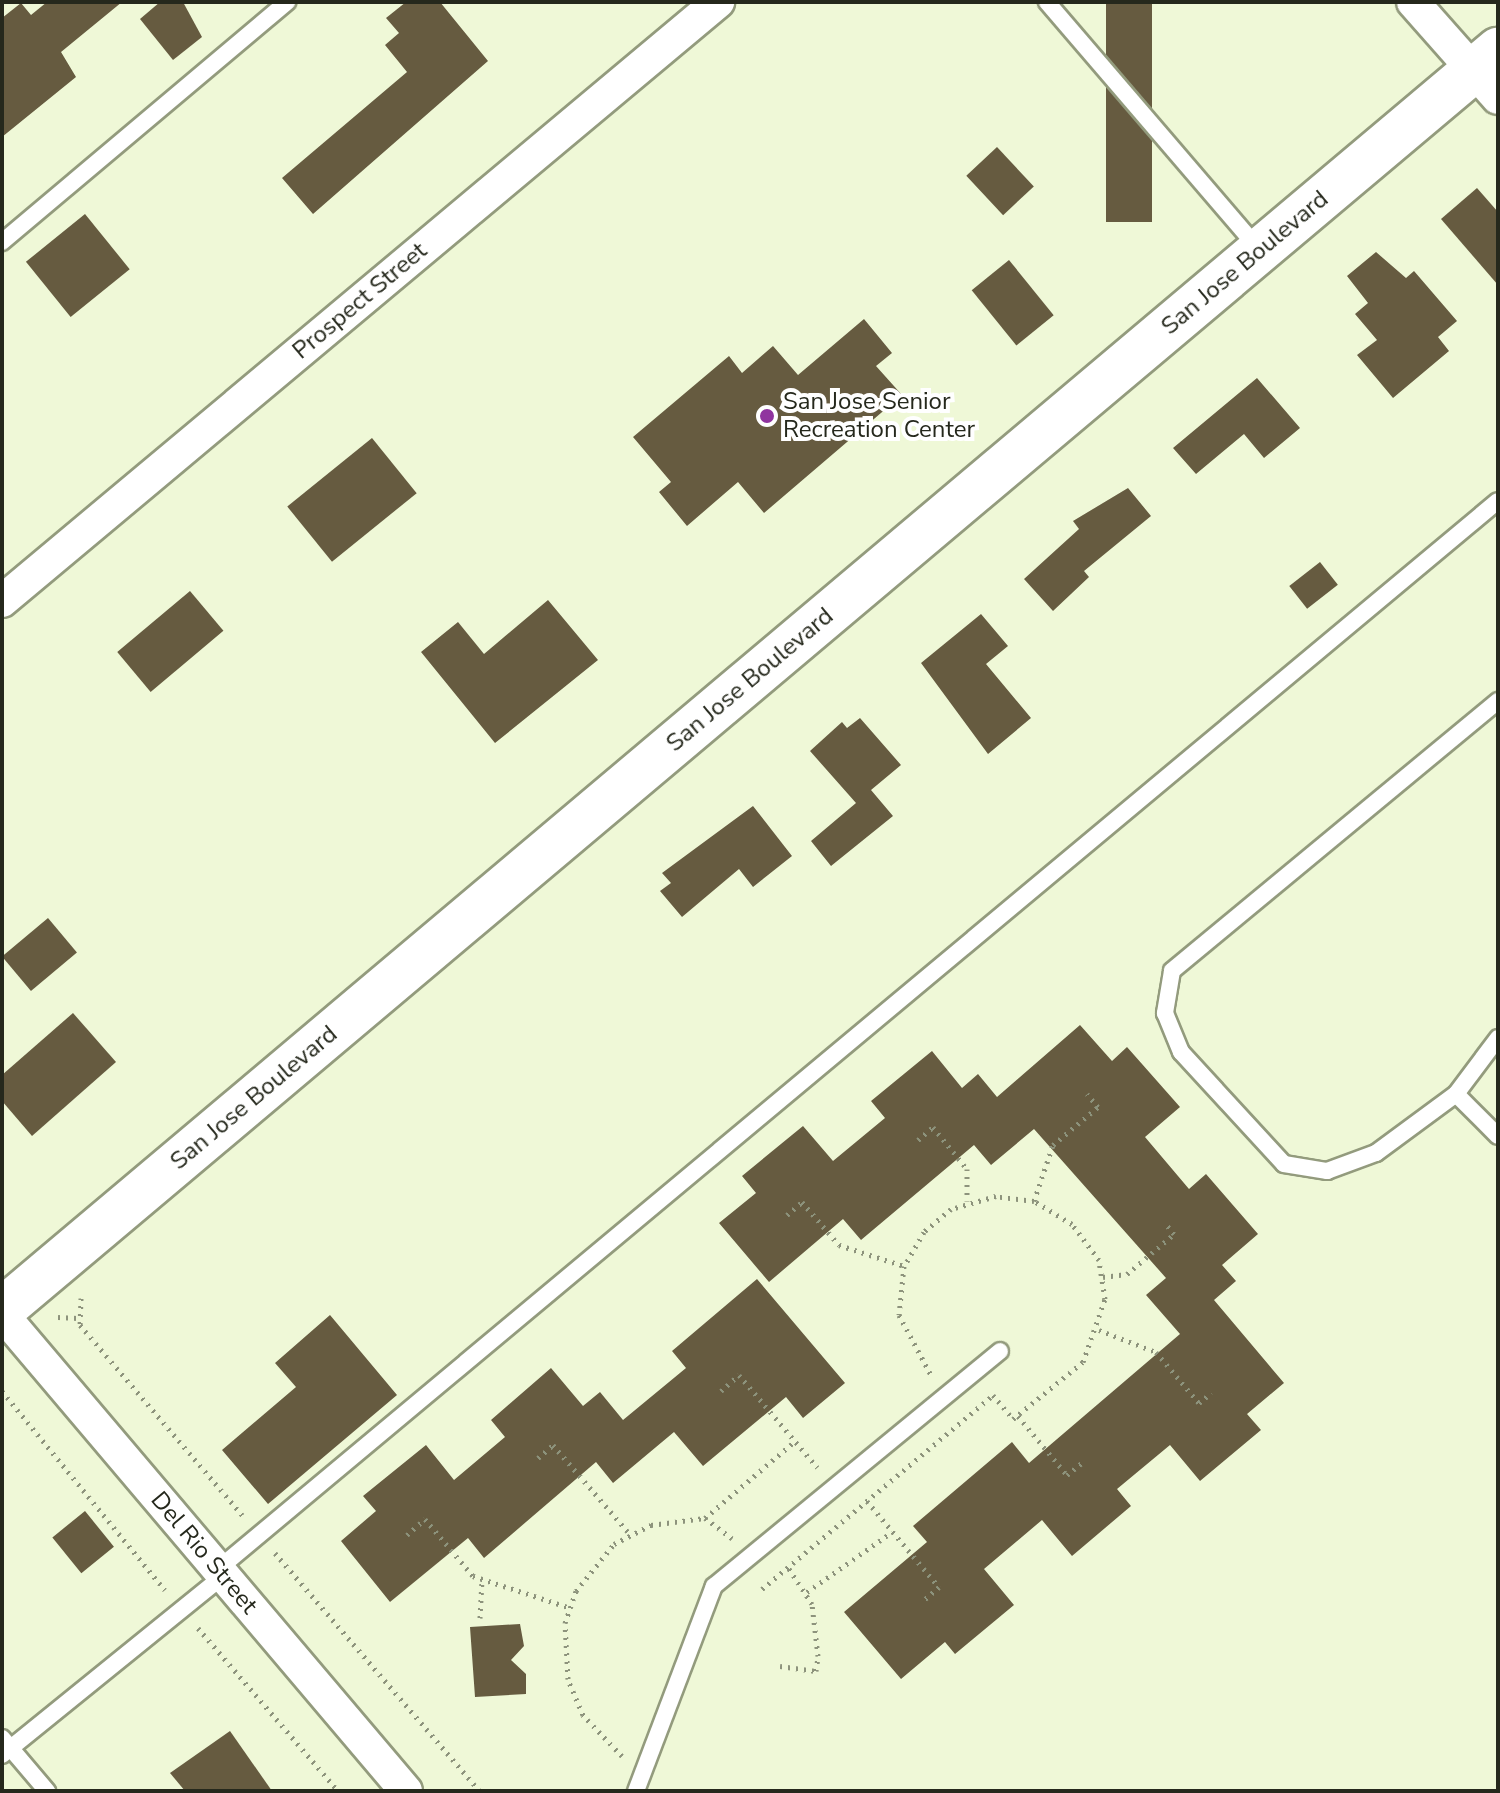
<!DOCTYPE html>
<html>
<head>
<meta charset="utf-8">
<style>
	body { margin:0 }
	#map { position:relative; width:1500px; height:1793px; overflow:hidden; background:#eff8d7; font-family:"Nunito Sans",sans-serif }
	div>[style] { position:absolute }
	.building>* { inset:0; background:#665b40; transform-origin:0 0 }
	.path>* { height:5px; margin-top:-2.5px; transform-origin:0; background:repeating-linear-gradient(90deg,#8d937c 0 2px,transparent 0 8px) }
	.roads { filter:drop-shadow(2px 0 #939b7d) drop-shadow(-2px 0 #939b7d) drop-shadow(0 2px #939b7d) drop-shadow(0 -2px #939b7d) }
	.lane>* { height:16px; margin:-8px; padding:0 8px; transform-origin:8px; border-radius:8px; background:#fff }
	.street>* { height:32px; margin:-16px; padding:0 16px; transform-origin:16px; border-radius:16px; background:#fff }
	.secondary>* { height:44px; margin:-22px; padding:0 22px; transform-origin:22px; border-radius:22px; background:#fff }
	.dots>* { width:22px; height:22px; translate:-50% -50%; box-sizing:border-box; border:4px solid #fff; border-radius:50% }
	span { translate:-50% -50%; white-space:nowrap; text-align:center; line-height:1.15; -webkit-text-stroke:8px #fff; paint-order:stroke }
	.street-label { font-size:24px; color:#25281c }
	.poi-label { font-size:24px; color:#25281c }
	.left { translate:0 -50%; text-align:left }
	.frame { position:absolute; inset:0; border:4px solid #25281c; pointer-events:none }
</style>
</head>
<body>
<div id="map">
	<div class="building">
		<i style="clip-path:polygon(47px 2px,122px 2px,61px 52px,76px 77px,2px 137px,2px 18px,21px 3px,31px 15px)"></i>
		<i style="clip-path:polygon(160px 2px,183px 2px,202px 37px,173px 60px,140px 19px)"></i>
		<i style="clip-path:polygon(406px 2px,440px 2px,488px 61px,313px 214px,282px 178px,407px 72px,385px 45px,399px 33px,386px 18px)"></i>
		<i style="left:1106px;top:2px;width:46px;height:220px"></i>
		<i style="left:997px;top:147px;width:54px;height:42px;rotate:47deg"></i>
		<i style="clip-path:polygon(1477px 188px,1498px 212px,1498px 285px,1441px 219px)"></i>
		<i style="left:85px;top:214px;width:71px;height:76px;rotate:51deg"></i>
		<i style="clip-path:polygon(1376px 252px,1406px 278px,1414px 271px,1457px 321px,1438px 337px,1449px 351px,1393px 398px,1357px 355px,1377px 340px,1355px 314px,1368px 303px,1347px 276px)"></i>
		<i style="left:1009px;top:260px;width:71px;height:48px;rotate:51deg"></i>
		<i style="clip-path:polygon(864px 319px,892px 353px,876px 366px,902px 395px,764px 513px,738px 482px,687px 526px,659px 492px,671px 482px,633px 437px,729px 356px,742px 373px,773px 346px,798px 375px)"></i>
		<i style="clip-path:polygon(1257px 378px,1300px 428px,1264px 458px,1244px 434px,1196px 474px,1173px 448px)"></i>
		<i style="left:372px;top:438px;width:71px;height:109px;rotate:51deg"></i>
		<i style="clip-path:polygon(1128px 488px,1151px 516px,1084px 571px,1089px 577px,1053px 611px,1024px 579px,1079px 529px,1073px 521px)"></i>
		<i style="left:1320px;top:562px;width:29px;height:39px;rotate:52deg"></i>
		<i style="left:190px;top:591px;width:52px;height:95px;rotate:50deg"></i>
		<i style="clip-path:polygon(548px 600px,598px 660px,495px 743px,421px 652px,458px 622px,484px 654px)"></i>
		<i style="clip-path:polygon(981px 614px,1008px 646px,986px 664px,1031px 718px,988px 754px,921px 663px)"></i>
		<i style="clip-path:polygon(860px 718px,901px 765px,871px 790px,893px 816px,831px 866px,811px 841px,856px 803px,810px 751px,842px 722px,847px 728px)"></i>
		<i style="clip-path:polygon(753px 806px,792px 856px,753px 887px,739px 869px,682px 917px,660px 891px,671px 883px,662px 873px)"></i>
		<i style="left:48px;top:918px;width:45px;height:60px;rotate:50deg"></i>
		<i style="clip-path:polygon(73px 1013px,116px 1062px,32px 1136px,2px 1101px,2px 1075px)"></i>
		<i style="clip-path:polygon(1080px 1025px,1112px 1061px,1127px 1047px,1180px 1107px,1145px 1137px,1189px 1189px,1206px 1174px,1258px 1234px,1222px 1265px,1236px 1281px,1214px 1300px,1284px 1383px,1247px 1414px,1261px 1430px,1200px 1481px,1170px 1445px,1117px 1489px,1131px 1506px,1072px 1556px,1042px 1520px,984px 1569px,1014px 1605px,955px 1654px,945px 1642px,901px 1679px,844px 1612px,927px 1542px,913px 1526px,1012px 1442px,1029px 1463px,1180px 1334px,1146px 1295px,1166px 1278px,1034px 1129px,991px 1165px,974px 1145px,861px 1240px,843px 1219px,769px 1282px,719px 1223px,756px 1193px,742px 1176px,803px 1126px,833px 1161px,885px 1118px,871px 1101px,932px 1051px,962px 1088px,978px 1074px,997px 1097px)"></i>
		<i style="clip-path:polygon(757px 1279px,845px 1383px,803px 1418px,786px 1397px,703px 1466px,674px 1432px,613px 1483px,596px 1462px,484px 1558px,468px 1538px,390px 1602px,341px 1541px,376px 1511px,363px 1496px,426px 1445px,454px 1480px,505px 1437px,491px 1420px,551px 1368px,583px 1406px,600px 1392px,623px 1420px,686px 1368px,672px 1351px)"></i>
		<i style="clip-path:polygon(330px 1315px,397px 1395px,268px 1504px,222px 1450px,296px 1387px,275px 1363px)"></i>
		<i style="left:85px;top:1511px;width:46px;height:42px;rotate:51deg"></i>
		<i style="clip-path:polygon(520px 1624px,524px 1646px,511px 1660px,526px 1674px,526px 1694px,475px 1697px,470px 1627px)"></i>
		<i style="clip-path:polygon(230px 1731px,272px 1791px,185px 1791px,170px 1773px)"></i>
	</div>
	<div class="path">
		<i style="left:918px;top:1140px;width:20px;rotate:-41deg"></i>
		<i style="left:933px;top:1127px;width:54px;rotate:51deg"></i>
		<i style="left:967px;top:1169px;width:32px;rotate:90deg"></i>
		<i style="left:1034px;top:1201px;width:59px;rotate:-71.3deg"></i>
		<i style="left:1053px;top:1145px;width:59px;rotate:-40.2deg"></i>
		<i style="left:1098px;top:1107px;width:17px;rotate:-130deg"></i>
		<i style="left:787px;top:1215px;width:20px;rotate:-41deg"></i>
		<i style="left:802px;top:1202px;width:57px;rotate:49.3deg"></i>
		<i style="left:839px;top:1245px;width:68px;rotate:17.9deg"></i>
		<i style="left:1103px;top:1277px;width:24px;rotate:-7deg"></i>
		<i style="left:1127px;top:1274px;width:62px;rotate:-40.4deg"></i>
		<i style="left:1174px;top:1234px;width:14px;rotate:-129deg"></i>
		<i style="left:81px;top:1298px;width:27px;rotate:92deg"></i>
		<i style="left:80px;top:1325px;width:250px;rotate:49.5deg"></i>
		<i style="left:58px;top:1317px;width:20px;rotate:3deg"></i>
		<i style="left:1099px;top:1330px;width:61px;rotate:21.1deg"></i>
		<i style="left:1156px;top:1352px;width:67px;rotate:49.9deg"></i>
		<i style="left:1199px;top:1403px;width:16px;rotate:-40deg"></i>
		<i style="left:2px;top:1391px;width:257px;rotate:50.7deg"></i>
		<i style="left:721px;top:1391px;width:24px;rotate:-42deg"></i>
		<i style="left:739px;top:1375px;width:121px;rotate:49.7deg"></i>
		<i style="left:1018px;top:1416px;width:77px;rotate:50.3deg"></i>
		<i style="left:1067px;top:1475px;width:19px;rotate:-39deg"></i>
		<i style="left:538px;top:1458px;width:20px;rotate:-41deg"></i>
		<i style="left:553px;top:1445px;width:116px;rotate:49.2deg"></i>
		<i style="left:867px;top:1501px;width:112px;rotate:50.1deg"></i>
		<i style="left:939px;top:1587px;width:21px;rotate:139deg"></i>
		<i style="left:705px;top:1518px;width:118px;rotate:-40.5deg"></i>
		<i style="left:407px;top:1535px;width:24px;rotate:-42deg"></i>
		<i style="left:425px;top:1519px;width:75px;rotate:49.9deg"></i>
		<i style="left:473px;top:1576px;width:100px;rotate:18.1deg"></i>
		<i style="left:275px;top:1553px;width:314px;rotate:49.3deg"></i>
		<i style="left:762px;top:1589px;width:302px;rotate:-40deg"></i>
		<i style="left:993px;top:1395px;width:31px;rotate:50deg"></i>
		<i style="left:1013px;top:1419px;width:90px;rotate:-39.2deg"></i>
		<i style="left:1083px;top:1362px;width:67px;rotate:-70.8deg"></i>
		<i style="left:1105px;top:1299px;width:39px;rotate:-99deg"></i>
		<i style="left:1099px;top:1260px;width:45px;rotate:-126.9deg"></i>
		<i style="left:1072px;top:1224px;width:44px;rotate:-148.8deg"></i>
		<i style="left:1034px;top:1201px;width:38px;rotate:-173deg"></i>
		<i style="left:996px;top:1196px;width:47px;rotate:163.9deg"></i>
		<i style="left:951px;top:1209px;width:35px;rotate:140deg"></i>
		<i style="left:924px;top:1232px;width:39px;rotate:120deg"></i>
		<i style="left:904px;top:1266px;width:49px;rotate:95.8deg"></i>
		<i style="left:899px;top:1315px;width:68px;rotate:61.9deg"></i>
		<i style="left:807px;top:1592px;width:104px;rotate:-35.2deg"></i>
		<i style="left:480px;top:1618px;width:39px;rotate:-87deg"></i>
		<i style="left:198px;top:1628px;width:215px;rotate:49.3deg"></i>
		<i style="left:780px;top:1666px;width:36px;rotate:8deg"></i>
		<i style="left:816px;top:1671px;width:15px;rotate:-82deg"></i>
		<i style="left:818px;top:1656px;width:52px;rotate:-96.6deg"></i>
		<i style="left:812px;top:1604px;width:44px;rotate:-123deg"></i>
		<i style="left:622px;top:1756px;width:57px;rotate:-133.6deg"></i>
		<i style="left:583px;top:1715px;width:39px;rotate:-113deg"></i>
		<i style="left:568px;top:1679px;width:56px;rotate:-93.1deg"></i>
		<i style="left:565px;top:1623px;width:34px;rotate:-71deg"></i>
		<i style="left:576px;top:1591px;width:60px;rotate:-51deg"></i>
		<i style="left:614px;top:1544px;width:42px;rotate:-27.2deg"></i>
		<i style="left:651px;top:1525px;width:54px;rotate:-7.4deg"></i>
		<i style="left:705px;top:1518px;width:34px;rotate:37deg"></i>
	</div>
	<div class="roads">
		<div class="lane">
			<i style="left:1047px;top:2px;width:326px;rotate:49.4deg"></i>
			<i style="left:2px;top:242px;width:373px;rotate:-40.1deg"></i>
			<i style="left:1498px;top:701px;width:423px;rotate:140.4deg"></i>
			<i style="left:1172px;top:971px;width:43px;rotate:99.5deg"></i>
			<i style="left:1165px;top:1013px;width:42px;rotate:67.7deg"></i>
			<i style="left:1181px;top:1052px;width:152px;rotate:47.4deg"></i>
			<i style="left:1284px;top:1164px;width:44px;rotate:9.2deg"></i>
			<i style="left:1327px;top:1171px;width:52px;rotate:-20.2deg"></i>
			<i style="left:1376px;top:1153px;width:99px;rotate:-36.4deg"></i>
			<i style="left:1456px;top:1094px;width:59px;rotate:45deg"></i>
			<i style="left:1456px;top:1094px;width:70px;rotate:-53.1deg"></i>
			<i style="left:217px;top:1570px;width:1668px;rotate:-39.85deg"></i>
			<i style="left:2px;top:1738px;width:70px;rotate:49.7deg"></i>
			<i style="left:2px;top:1755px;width:284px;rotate:-39deg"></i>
			<i style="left:636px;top:1791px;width:219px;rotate:-69.2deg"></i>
			<i style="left:714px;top:1586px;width:370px;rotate:-39.4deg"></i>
		</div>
		<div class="street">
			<i style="left:1413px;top:2px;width:128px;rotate:48.5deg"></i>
			<i style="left:2px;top:601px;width:934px;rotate:-39.92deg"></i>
			<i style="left:2px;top:1314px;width:625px;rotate:49.74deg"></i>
		</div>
		<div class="secondary">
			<i style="left:2px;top:1310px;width:1956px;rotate:-40.11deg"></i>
		</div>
	</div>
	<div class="dots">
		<i style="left:767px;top:416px;background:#90349f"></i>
	</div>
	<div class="street-label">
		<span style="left:1245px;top:263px;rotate:-40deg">San Jose Boulevard</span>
		<span style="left:360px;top:301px;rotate:-40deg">Prospect Street</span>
		<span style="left:750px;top:680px;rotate:-40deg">San Jose Boulevard</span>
		<span style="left:254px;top:1098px;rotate:-40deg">San Jose Boulevard</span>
		<span style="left:204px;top:1553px;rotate:50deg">Del Rio Street</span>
	</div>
	<div class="poi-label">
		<span class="left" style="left:783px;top:416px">San Jose Senior<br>Recreation Center</span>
	</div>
	<div class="frame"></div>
</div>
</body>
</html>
